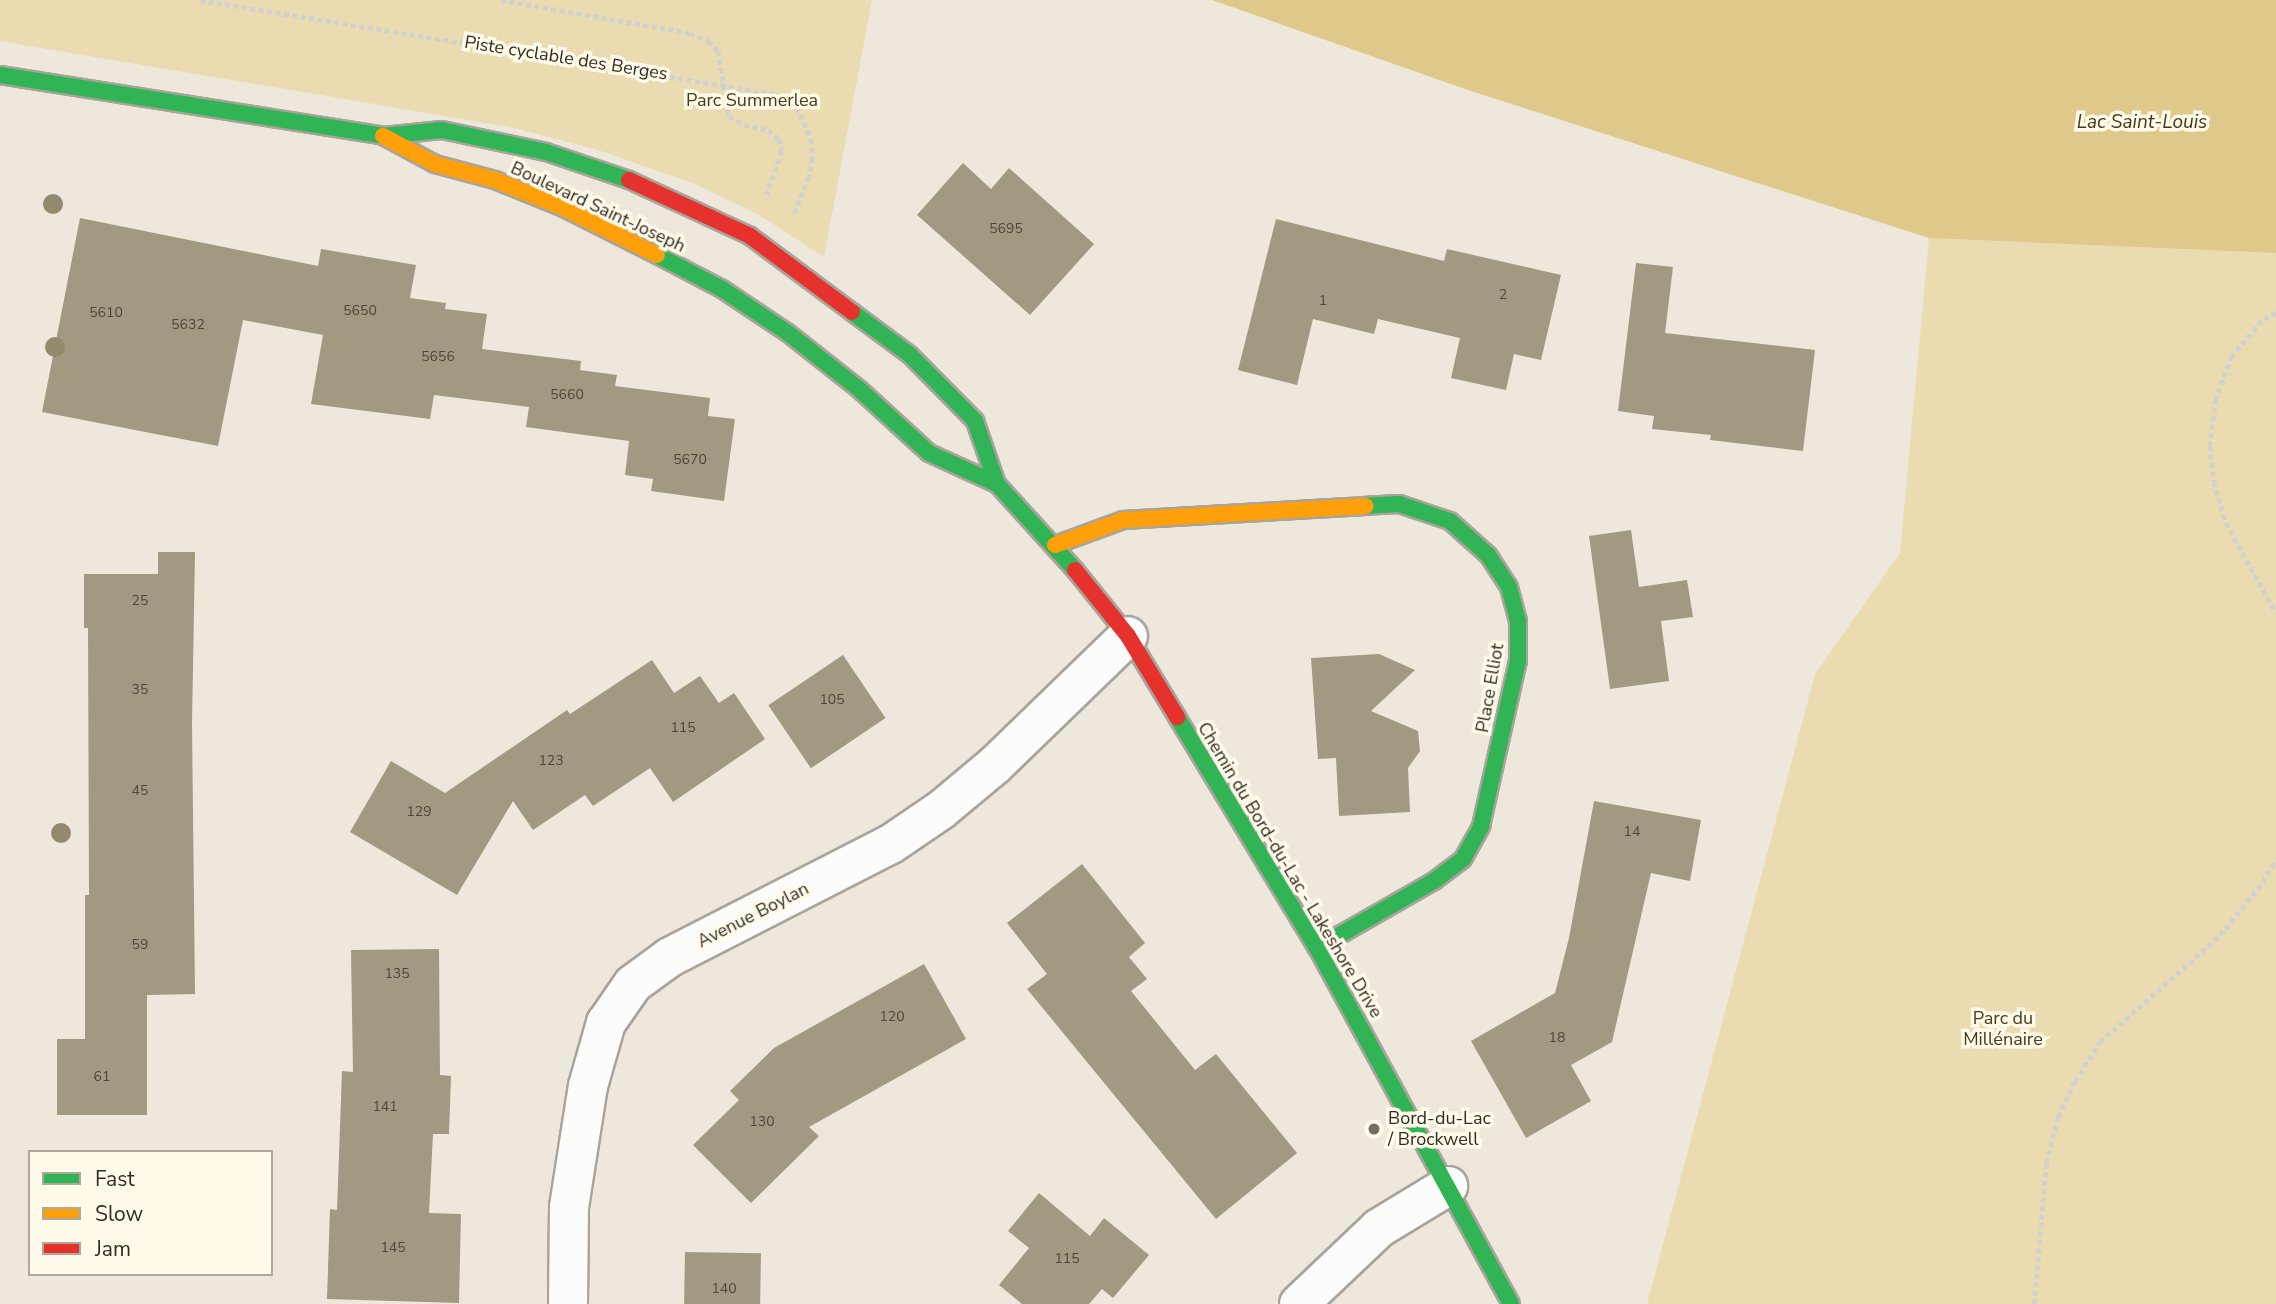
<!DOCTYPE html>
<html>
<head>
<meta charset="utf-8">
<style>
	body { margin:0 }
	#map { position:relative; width:2276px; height:1304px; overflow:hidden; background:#ede8db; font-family:"Nunito Sans",sans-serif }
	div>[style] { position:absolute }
	.green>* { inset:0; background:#ebdbb0 }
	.water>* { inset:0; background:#dec88a }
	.building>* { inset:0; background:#a19981; transform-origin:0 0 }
	.path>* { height:4.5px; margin-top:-2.25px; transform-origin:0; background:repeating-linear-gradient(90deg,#d3d1cd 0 5px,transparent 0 8.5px) }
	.roads { filter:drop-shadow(2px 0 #a8a49b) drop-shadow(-2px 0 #a8a49b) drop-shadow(0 2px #a8a49b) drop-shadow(0 -2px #a8a49b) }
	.street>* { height:38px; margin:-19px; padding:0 19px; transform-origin:19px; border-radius:19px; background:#fcfcfa }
	.fast>* { height:16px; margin:-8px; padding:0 8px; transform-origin:8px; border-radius:8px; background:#30b455 }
	.slow>* { height:16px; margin:-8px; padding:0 8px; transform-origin:8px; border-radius:8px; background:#ff9f0a }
	.jam>* { height:16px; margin:-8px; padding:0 8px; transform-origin:8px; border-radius:8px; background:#e5322d }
	.trees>* { width:20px; height:20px; margin:-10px; border-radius:50%; background:#92896f }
	.dots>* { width:19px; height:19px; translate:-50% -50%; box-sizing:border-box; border:4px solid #fffaea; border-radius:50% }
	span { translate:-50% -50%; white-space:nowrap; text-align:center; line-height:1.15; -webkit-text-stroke:7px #fffaea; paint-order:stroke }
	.number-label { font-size:14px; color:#4c473a }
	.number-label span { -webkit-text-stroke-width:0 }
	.street-label { font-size:18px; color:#302c23 }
	.park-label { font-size:18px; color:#483c17 }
	.poi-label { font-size:18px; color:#302c23 }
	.left { translate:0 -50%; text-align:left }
	.water-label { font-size:19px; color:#453914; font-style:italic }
	.legend { position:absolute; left:28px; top:1150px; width:245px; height:126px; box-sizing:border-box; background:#fffaea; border:2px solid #aca89a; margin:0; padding:9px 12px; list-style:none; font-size:21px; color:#302c23 }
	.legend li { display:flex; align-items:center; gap:14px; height:35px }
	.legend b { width:35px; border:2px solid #aca89a }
</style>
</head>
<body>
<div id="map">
	<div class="green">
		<i style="clip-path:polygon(0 0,872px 0,824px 257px,759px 215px,695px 184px,598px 150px,510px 127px,0 41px)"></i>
		<i style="clip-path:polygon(1929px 238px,2276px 253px,2276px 1304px,1647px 1304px,1815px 674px,1900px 553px)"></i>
	</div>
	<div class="water">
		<i style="clip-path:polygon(1212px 0,2276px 0,2276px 253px,1929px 238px,1468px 90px)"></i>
	</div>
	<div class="building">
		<i style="clip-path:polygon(963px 163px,991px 189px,1009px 168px,1094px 244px,1030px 315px,917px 215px)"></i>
		<i style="clip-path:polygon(80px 218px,318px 266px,321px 249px,416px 265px,410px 298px,446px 303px,445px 309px,487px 314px,482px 349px,581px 361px,580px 370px,617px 375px,615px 386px,710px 398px,708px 416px,735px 419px,724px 501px,651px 491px,653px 479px,625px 475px,629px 441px,526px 427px,529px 407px,434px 395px,430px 419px,311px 404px,323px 335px,243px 320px,218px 446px,42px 412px)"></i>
		<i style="clip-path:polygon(1276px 219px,1444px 261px,1447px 249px,1561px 275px,1541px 360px,1514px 354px,1506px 390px,1451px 378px,1460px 338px,1378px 319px,1374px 334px,1313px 319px,1297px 385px,1238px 370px)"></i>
		<i style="clip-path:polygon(1636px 263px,1673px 267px,1665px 333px,1815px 350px,1803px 451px,1710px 440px,1711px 435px,1652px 429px,1654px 416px,1618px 411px)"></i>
		<i style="clip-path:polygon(1631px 530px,1639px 587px,1687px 580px,1693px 617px,1661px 621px,1669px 681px,1610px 689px,1589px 536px)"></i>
		<i style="clip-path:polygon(158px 552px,195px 552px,192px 724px,195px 994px,147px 995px,147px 1115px,57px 1115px,57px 1039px,85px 1039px,85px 895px,89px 895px,88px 628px,84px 628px,84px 574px,158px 574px)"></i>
		<i style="clip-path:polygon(1379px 654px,1415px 670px,1371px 711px,1418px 731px,1420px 751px,1408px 768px,1410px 812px,1339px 816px,1336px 758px,1318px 759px,1311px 658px)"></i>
		<i style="left:843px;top:655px;width:76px;height:90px;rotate:56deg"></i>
		<i style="clip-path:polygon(652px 660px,674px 693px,700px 676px,719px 703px,734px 693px,765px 739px,673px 802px,650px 768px,593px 806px,585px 795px,533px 830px,513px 801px,457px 895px,350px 832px,391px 761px,445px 793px,567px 710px,570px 714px)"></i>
		<i style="clip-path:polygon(1594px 801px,1701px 820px,1690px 881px,1651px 873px,1612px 1042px,1571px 1065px,1591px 1101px,1526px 1138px,1471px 1041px,1555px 993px,1569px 938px)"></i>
		<i style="clip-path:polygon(1082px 864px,1145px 943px,1129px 957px,1147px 979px,1131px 991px,1195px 1070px,1216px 1054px,1297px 1153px,1216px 1219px,1027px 989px,1047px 974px,1007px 923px)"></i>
		<i style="clip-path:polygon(439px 949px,440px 1075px,451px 1076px,449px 1134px,433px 1134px,429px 1213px,461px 1214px,459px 1303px,327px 1299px,330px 1209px,337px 1210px,342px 1071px,353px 1072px,351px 950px)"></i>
		<i style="clip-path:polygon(924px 964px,966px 1039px,809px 1127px,819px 1136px,751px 1203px,693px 1145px,739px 1100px,730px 1091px,774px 1048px)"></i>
		<i style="clip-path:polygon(1039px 1193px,1090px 1236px,1104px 1218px,1149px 1255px,1113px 1298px,1102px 1289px,1089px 1304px,1022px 1304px,999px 1285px,1029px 1248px,1008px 1231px)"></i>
		<i style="left:685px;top:1252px;width:76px;height:52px;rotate:1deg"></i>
	</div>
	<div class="path">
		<i style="left:200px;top:0;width:589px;rotate:9.29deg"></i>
		<i style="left:781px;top:95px;width:20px;rotate:37deg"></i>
		<i style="left:797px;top:107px;width:35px;rotate:66deg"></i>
		<i style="left:811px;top:139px;width:19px;rotate:84deg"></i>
		<i style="left:813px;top:158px;width:19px;rotate:102deg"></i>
		<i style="left:809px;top:177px;width:41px;rotate:111.5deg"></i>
		<i style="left:501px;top:0;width:192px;rotate:9.9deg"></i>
		<i style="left:690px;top:33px;width:20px;rotate:24deg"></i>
		<i style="left:708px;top:41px;width:14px;rotate:45deg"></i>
		<i style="left:718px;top:51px;width:66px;rotate:80.4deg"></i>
		<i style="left:729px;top:116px;width:17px;rotate:31deg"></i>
		<i style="left:744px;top:125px;width:25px;rotate:12deg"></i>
		<i style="left:768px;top:130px;width:14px;rotate:39deg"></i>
		<i style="left:779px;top:139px;width:12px;rotate:76deg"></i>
		<i style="left:782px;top:151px;width:46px;rotate:109.2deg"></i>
		<i style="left:2276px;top:313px;width:16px;rotate:150deg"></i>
		<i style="left:2262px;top:321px;width:46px;rotate:130.6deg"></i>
		<i style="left:2232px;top:356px;width:46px;rotate:110.4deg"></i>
		<i style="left:2216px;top:399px;width:47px;rotate:97.3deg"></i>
		<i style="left:2210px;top:446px;width:36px;rotate:84deg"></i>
		<i style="left:2214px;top:482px;width:43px;rotate:73.7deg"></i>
		<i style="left:2226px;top:523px;width:103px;rotate:60.9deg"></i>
		<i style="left:2034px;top:1304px;width:142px;rotate:-85.1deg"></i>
		<i style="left:2046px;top:1163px;width:48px;rotate:-75.4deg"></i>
		<i style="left:2058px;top:1117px;width:40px;rotate:-65deg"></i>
		<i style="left:2075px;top:1081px;width:46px;rotate:-57.3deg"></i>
		<i style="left:2100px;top:1042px;width:161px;rotate:-41.7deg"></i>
		<i style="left:2220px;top:935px;width:68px;rotate:-50.9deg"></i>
		<i style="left:2263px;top:882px;width:26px;rotate:-61deg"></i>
	</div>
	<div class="roads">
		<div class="street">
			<i style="left:568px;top:1304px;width:97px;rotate:-89.4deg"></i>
			<i style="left:569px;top:1207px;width:122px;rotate:-81.1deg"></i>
			<i style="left:588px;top:1086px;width:66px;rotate:-74.1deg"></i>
			<i style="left:606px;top:1023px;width:47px;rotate:-55.3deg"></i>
			<i style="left:633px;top:984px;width:46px;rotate:-36.1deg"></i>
			<i style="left:670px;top:957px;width:248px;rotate:-27.1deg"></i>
			<i style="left:891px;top:844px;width:60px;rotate:-34.2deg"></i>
			<i style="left:941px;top:810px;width:70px;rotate:-39.8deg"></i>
			<i style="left:995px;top:765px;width:185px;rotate:-44.1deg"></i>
			<i style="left:1299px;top:1304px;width:110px;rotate:-43.5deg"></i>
			<i style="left:1379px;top:1228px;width:81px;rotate:-31.3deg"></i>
		</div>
		<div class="fast">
			<i style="left:0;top:75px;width:388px;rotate:9deg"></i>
			<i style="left:383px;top:136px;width:59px;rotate:-5.8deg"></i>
			<i style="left:442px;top:130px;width:106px;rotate:11.9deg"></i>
			<i style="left:546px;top:152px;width:88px;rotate:18.6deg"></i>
			<i style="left:657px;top:255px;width:73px;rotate:27.6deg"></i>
			<i style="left:722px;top:289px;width:79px;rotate:33.7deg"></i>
			<i style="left:788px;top:333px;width:90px;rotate:38.3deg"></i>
			<i style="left:859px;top:389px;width:95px;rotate:42.4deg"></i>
			<i style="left:929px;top:453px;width:75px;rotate:24.5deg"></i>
			<i style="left:997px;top:484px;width:116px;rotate:47.8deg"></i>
			<i style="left:852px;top:312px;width:72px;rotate:36.6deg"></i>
			<i style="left:910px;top:355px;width:93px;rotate:45.4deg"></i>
			<i style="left:975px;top:421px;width:67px;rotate:70.8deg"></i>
			<i style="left:1177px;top:717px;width:270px;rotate:58.8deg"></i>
			<i style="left:1317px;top:948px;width:405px;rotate:61.4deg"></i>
			<i style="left:1317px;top:948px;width:135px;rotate:-29.8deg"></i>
			<i style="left:1434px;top:881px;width:36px;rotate:-37deg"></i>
			<i style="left:1463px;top:859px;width:38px;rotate:-61deg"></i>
			<i style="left:1481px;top:826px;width:169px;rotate:-77.4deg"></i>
			<i style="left:1518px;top:661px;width:40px;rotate:-90deg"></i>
			<i style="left:1518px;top:621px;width:35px;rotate:-105deg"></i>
			<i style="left:1509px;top:587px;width:38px;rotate:-123deg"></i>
			<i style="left:1488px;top:555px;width:51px;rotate:-138.2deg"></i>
			<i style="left:1450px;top:521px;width:54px;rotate:-161.6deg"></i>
			<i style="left:1399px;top:504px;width:33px;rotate:177deg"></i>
		</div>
		<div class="slow">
			<i style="left:383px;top:136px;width:59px;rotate:28.3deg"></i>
			<i style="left:435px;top:164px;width:62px;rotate:14.9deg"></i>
			<i style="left:495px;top:180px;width:74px;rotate:22.1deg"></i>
			<i style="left:564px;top:208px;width:104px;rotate:26.8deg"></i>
			<i style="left:1055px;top:545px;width:72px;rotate:-20.2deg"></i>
			<i style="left:1123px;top:520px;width:243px;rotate:-3.3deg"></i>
		</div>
		<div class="jam">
			<i style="left:629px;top:180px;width:133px;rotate:24.8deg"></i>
			<i style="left:750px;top:236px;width:127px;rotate:36.7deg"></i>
			<i style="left:1075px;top:570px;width:85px;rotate:51.2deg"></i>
			<i style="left:1128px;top:636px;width:95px;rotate:58.8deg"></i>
		</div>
	</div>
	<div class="trees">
		<i style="left:53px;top:204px"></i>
		<i style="left:55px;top:347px"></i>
		<i style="left:61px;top:833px"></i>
	</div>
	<div class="dots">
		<i style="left:1374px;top:1129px;background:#726e63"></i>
	</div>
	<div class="number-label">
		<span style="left:1006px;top:229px">5695</span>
		<span style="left:1503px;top:295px">2</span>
		<span style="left:1323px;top:301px">1</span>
		<span style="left:360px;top:311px">5650</span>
		<span style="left:106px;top:313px">5610</span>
		<span style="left:188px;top:325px">5632</span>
		<span style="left:438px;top:357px">5656</span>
		<span style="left:567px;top:395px">5660</span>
		<span style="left:690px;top:460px">5670</span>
		<span style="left:140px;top:601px">25</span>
		<span style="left:140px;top:690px">35</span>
		<span style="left:832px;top:700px">105</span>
		<span style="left:683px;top:728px">115</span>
		<span style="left:551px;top:761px">123</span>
		<span style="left:140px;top:791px">45</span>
		<span style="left:419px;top:812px">129</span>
		<span style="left:1632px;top:832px">14</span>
		<span style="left:140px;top:945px">59</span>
		<span style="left:397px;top:974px">135</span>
		<span style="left:892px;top:1017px">120</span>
		<span style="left:1557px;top:1038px">18</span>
		<span style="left:102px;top:1077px">61</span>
		<span style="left:385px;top:1107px">141</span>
		<span style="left:762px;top:1122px">130</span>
		<span style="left:393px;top:1248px">145</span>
		<span style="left:1067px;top:1259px">115</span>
		<span style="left:724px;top:1289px">140</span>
	</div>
	<div class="street-label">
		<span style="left:566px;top:58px;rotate:9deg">Piste cyclable des Berges</span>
		<span style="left:598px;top:207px;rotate:25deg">Boulevard Saint-Joseph</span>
		<span style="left:1490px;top:688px;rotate:-80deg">Place Elliot</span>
		<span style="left:1290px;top:870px;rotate:59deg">Chemin du Bord-du-Lac - Lakeshore Drive</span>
		<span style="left:753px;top:915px;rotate:-27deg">Avenue Boylan</span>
	</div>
	<div class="park-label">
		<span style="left:752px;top:100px">Parc Summerlea</span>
		<span style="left:2003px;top:1029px">Parc du<br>Millénaire</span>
	</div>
	<div class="poi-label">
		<span class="left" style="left:1388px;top:1129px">Bord-du-Lac<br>/ Brockwell</span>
	</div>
	<div class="water-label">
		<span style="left:2142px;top:123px">Lac Saint-Louis</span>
	</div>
	<ul class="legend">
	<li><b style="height:9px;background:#30b455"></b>Fast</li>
	<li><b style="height:9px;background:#ff9f0a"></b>Slow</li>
	<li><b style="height:9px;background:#e5322d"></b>Jam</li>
	</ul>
</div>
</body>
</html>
